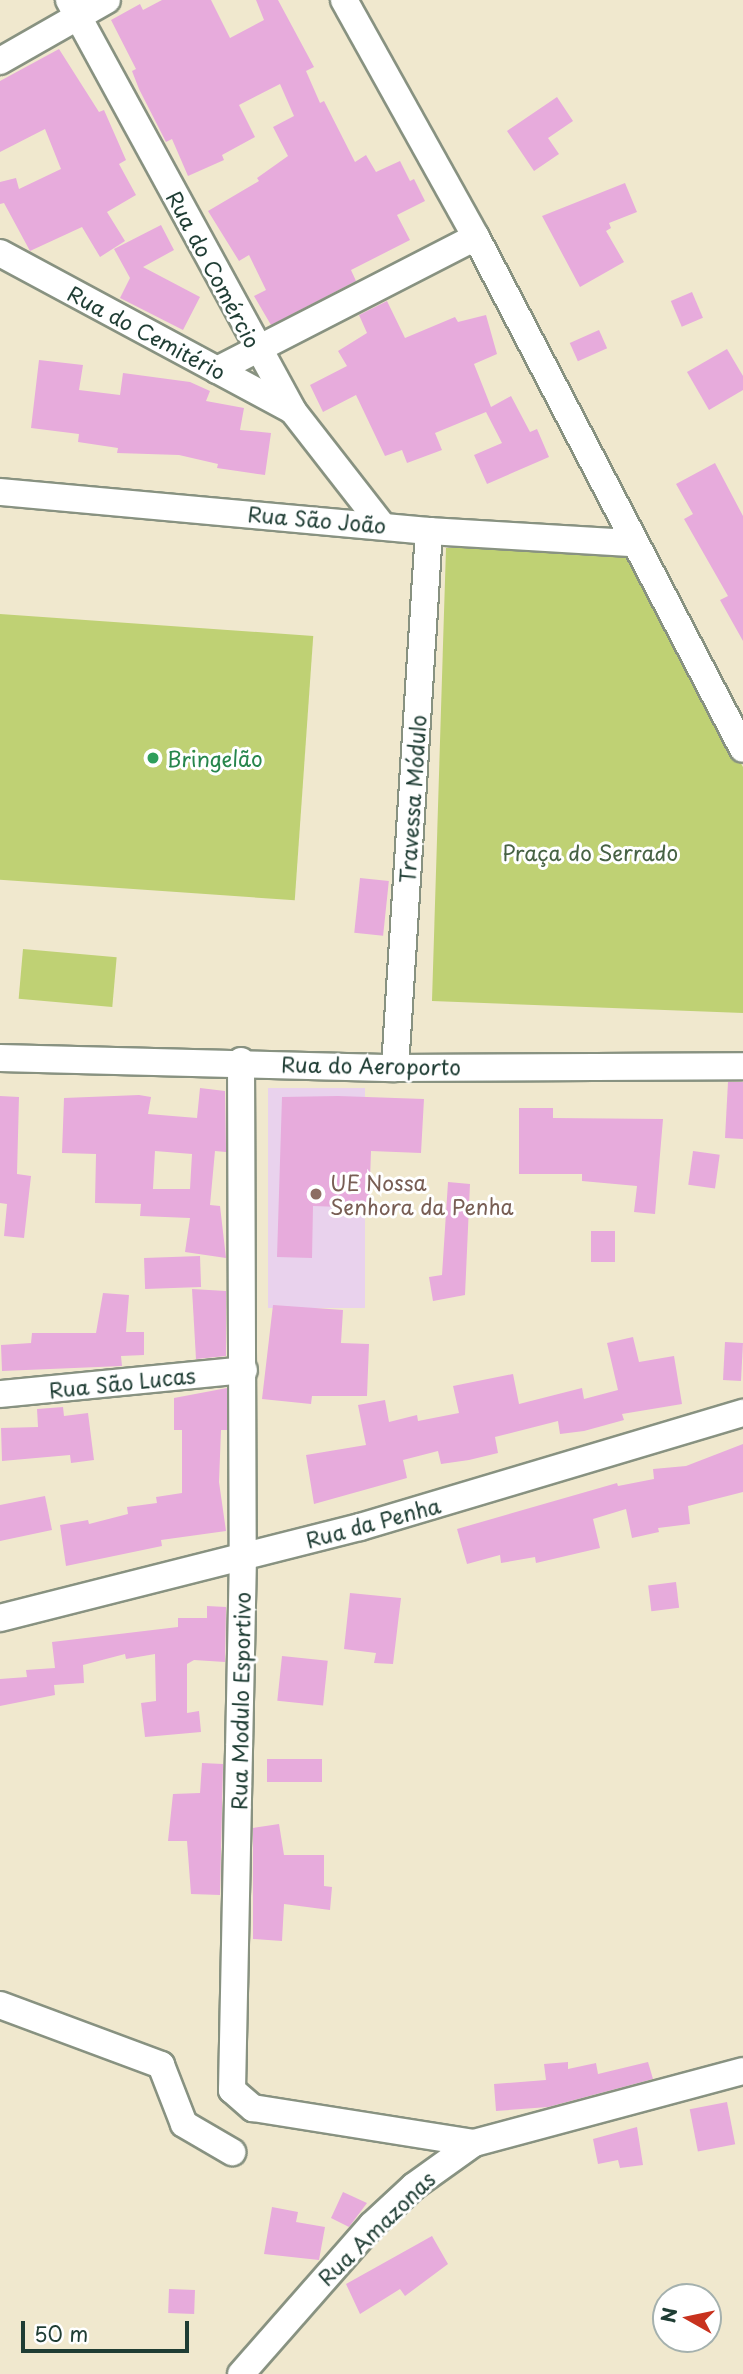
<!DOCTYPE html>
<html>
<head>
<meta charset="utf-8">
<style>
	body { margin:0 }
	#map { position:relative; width:743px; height:2374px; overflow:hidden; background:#f0e8ce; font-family:"Playpen Sans",sans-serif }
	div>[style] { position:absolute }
	.built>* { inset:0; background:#e9d2ed; transform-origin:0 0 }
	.green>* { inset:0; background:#bfd174; transform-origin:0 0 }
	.building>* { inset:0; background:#e7abdc; transform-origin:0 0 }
	.roads { filter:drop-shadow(2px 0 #889281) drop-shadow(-2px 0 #889281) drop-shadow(0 2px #889281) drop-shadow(0 -2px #889281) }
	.minor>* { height:26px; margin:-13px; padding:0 13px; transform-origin:13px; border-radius:13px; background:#fff }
	.dots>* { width:19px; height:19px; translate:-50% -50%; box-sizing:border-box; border:4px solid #fff; border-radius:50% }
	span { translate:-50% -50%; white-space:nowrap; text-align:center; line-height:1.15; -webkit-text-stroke:6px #fff; paint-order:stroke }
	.street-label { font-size:21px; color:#1f3d34 }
	.leisure-label { font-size:21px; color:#27864d }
	.left { translate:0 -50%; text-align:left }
	.park-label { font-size:21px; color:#476244 }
	.education-label { font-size:21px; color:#785e54 }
	.north { position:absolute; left:652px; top:2283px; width:70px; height:70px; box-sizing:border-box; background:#fff; border:2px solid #a5b1ae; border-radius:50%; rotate:279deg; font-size:19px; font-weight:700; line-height:28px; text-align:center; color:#1f3d34 }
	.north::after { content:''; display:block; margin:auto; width:24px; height:32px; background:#c8321e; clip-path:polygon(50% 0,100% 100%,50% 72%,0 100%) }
	.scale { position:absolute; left:21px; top:2321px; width:168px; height:32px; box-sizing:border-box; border:4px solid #1f3d34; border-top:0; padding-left:9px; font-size:21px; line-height:24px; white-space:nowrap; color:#1f3d34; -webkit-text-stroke:5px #fff; paint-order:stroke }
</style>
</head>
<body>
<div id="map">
	<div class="built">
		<i style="left:268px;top:1088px;width:97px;height:220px"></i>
	</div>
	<div class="green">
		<i style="clip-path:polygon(625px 547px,743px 767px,743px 1013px,432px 1001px,446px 548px)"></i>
		<i style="left:0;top:614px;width:314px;height:265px;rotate:4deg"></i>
		<i style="left:23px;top:949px;width:94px;height:50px;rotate:5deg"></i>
	</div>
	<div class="building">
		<i style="clip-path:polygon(162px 0,211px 0,230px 38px,264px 20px,256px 0,278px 0,314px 67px,306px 71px,320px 103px,324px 101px,355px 162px,366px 155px,376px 172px,400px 161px,410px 181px,414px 179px,425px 201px,397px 215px,410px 240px,351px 270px,356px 281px,271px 325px,254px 296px,266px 290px,249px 255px,239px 261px,208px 211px,259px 181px,257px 178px,288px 156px,273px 127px,294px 116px,280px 84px,239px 105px,255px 137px,222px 155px,224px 160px,188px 176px,172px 139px,166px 142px,139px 89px,132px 71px,136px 69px,111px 20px,140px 4px,143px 10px)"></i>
		<i style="clip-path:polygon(59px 49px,99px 112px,104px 110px,126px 160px,119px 164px,136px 195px,107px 212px,125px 241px,100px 257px,82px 227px,30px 251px,4px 203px,0 204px,0 182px,16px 178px,19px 189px,61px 169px,45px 129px,0 152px,0 81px)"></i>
		<i style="clip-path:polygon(557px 97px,573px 121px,548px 138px,559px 154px,534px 171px,507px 131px)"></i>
		<i style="clip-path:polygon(625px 183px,637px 212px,609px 223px,611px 228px,606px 231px,624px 262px,580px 287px,542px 216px)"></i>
		<i style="clip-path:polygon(161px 225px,174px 250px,143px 267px,200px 297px,183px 330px,120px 298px,130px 278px,114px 249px)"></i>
		<i style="left:692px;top:292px;width:28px;height:23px;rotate:67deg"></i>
		<i style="clip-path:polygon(387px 301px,405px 338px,455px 317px,458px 322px,486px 315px,497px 354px,474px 364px,491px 407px,511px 396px,530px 432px,537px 429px,549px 457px,487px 484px,474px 455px,502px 443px,486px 412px,435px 433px,442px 450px,407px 463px,402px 450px,385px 456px,356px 395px,323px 412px,310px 385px,347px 366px,338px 351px,367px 333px,359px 315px)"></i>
		<i style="left:599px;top:330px;width:20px;height:32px;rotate:66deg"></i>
		<i style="clip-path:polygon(727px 349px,743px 376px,743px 390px,709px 410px,687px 372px)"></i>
		<i style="clip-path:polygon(39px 360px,83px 365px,79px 390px,120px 395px,123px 373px,190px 382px,210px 391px,206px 401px,244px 408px,240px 430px,271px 433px,265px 475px,217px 468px,218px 464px,179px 455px,117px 453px,118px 448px,78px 442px,79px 434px,31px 428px)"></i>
		<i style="clip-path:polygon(715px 463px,743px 516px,743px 641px,720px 600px,728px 596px,684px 519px,693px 514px,676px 484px)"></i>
		<i style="left:360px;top:878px;width:29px;height:55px;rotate:6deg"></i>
		<i style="clip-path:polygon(728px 1082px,743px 1082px,743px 1139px,725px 1138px)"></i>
		<i style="clip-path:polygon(evenodd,200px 1088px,225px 1091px,226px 1152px,215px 1151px,210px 1205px,220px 1206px,226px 1258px,185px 1252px,190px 1218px,140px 1216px,141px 1204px,95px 1203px,96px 1154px,62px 1153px,64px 1098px,139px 1095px,151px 1097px,148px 1114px,197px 1118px,200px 1088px,155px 1151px,192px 1154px,190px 1189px,153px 1189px,155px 1151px)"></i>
		<i style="clip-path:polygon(0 1096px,19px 1097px,17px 1174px,31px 1176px,24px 1238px,4px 1236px,7px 1204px,0 1203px)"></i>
		<i style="clip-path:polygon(338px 1096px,424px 1099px,421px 1153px,371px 1151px,369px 1208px,313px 1206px,312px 1258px,277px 1257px,282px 1097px)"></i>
		<i style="clip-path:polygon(519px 1108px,553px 1108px,553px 1118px,663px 1119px,655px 1214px,634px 1212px,637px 1186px,582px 1181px,582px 1174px,519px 1174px)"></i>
		<i style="left:693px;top:1151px;width:27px;height:34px;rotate:8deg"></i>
		<i style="clip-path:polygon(448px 1182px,470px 1184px,465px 1295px,433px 1301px,429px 1277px,442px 1275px)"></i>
		<i style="left:591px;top:1231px;width:24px;height:31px"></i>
		<i style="left:200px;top:1256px;width:31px;height:56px;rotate:88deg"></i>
		<i style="clip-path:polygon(192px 1289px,226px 1291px,226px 1356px,196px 1359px)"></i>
		<i style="clip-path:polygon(103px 1293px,129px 1295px,126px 1332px,144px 1332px,144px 1355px,121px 1356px,122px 1366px,2px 1371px,1px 1345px,31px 1343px,32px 1333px,96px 1333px)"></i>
		<i style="clip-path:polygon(273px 1305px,343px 1310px,341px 1343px,369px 1344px,367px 1396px,312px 1396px,311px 1404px,262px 1399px)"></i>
		<i style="clip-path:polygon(633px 1337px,639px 1362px,674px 1356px,682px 1404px,622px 1414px,624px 1420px,584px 1431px,560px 1434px,558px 1421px,495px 1437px,498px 1453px,469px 1460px,441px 1464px,438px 1451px,403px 1460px,407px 1478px,314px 1504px,306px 1455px,366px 1445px,358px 1405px,385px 1400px,389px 1422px,417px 1415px,418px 1421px,459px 1413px,453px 1386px,513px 1374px,519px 1404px,582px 1388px,584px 1399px,618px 1390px,607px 1343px)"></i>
		<i style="left:725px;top:1342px;width:18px;height:38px;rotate:3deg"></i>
		<i style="clip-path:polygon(227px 1388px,227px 1430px,221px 1430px,219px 1482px,226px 1531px,161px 1540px,162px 1546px,66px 1566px,60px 1525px,88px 1520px,89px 1524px,128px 1514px,127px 1507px,157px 1503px,156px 1497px,182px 1493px,182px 1430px,174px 1430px,174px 1398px)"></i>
		<i style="clip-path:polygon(63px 1407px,64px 1416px,88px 1413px,94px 1460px,71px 1463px,70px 1455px,2px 1461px,1px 1428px,38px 1427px,37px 1409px)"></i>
		<i style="clip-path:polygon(743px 1444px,743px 1492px,688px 1506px,690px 1524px,658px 1528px,659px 1532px,632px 1538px,626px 1509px,593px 1519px,600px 1548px,536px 1563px,535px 1557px,501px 1563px,500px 1555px,467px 1564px,457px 1529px,617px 1483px,618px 1486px,654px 1479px,653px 1469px,686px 1466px)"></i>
		<i style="clip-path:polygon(45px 1496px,52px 1530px,0 1541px,0 1505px)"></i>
		<i style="left:676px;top:1582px;width:26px;height:28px;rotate:83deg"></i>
		<i style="clip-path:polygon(350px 1593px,401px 1598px,393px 1664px,374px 1663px,376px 1653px,344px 1649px)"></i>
		<i style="clip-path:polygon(207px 1606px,226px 1607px,225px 1662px,194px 1660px,187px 1664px,187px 1713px,199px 1711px,201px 1732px,145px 1737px,141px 1703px,156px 1701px,155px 1654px,126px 1659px,125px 1654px,83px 1665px,84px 1683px,54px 1685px,55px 1695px,0 1706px,0 1679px,27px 1677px,26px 1670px,55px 1668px,52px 1642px,178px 1627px,178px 1618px,207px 1618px)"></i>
		<i style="left:282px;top:1656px;width:46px;height:45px;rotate:6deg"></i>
		<i style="left:267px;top:1759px;width:55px;height:23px"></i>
		<i style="clip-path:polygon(202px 1763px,223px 1764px,220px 1895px,191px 1894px,187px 1841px,168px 1841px,173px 1794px,200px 1793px)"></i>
		<i style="clip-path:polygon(279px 1824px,284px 1855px,324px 1855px,324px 1886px,332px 1887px,330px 1910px,284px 1904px,282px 1941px,253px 1939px,253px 1828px)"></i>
		<i style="clip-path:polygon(568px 2062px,568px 2069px,596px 2063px,598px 2074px,648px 2062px,653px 2079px,548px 2107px,496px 2111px,494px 2084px,546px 2080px,544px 2064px)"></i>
		<i style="left:727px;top:2102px;width:43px;height:38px;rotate:79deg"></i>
		<i style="clip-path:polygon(637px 2127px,643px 2165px,620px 2168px,618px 2160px,598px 2164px,593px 2139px)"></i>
		<i style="clip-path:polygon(343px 2192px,367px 2203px,349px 2227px,331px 2218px)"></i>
		<i style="clip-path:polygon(272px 2207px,298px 2212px,296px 2222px,325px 2227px,319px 2260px,264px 2254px)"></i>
		<i style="clip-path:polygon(432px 2236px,448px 2264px,405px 2296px,400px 2289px,360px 2314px,346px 2284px)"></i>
		<i style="left:169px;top:2289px;width:26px;height:24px;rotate:2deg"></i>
	</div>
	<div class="roads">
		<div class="minor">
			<i style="left:69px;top:0;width:468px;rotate:61.4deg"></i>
			<i style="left:293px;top:411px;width:143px;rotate:52.1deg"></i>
			<i style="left:344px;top:0;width:271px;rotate:60.9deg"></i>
			<i style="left:476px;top:237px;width:577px;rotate:62.46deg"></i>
			<i style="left:0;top:61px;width:123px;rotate:-29.7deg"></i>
			<i style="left:0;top:253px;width:332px;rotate:28.3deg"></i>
			<i style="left:217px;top:370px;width:291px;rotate:-27.2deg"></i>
			<i style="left:0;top:492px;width:431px;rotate:5.2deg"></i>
			<i style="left:429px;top:531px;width:205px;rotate:3.4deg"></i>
			<i style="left:0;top:1058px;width:395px;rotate:1.5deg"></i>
			<i style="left:395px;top:1068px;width:348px;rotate:-0.3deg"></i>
			<i style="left:241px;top:1061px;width:495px;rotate:89.8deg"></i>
			<i style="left:243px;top:1556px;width:534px;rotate:91.18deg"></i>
			<i style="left:232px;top:2090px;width:28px;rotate:41deg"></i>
			<i style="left:253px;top:2108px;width:224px;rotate:9deg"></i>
			<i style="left:395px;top:1068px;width:538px;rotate:-86.38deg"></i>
			<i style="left:0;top:1394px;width:245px;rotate:-5.6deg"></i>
			<i style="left:0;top:1618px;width:371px;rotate:-14.2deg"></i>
			<i style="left:360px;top:1527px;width:400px;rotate:-16.6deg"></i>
			<i style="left:0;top:2005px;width:172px;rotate:20.4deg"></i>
			<i style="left:161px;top:2065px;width:63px;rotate:68.7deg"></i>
			<i style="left:184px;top:2124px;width:56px;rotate:30.3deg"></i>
			<i style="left:241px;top:2374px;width:198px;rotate:-48.7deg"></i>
			<i style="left:372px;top:2225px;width:57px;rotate:-42.9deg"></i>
			<i style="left:414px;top:2186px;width:74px;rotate:-35.6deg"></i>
			<i style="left:474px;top:2143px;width:278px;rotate:-15deg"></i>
		</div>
	</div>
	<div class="dots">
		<i style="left:153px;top:758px;background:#2e9e5b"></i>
		<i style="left:316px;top:1194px;background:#8d6e63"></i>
	</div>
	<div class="street-label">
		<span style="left:214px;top:269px;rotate:62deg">Rua do Comércio</span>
		<span style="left:147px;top:332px;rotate:28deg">Rua do Cemitério</span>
		<span style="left:317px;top:519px;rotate:5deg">Rua São João</span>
		<span style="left:412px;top:799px;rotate:-86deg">Travessa Módulo</span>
		<span style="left:371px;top:1065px;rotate:1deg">Rua do Aeroporto</span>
		<span style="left:122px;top:1382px;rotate:-6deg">Rua São Lucas</span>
		<span style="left:373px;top:1522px;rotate:-15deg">Rua da Penha</span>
		<span style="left:240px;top:1701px;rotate:-89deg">Rua Modulo Esportivo</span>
		<span style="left:376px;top:2228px;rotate:-44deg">Rua Amazonas</span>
	</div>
	<div class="leisure-label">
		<span class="left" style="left:167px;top:758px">Bringelão</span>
	</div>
	<div class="park-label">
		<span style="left:590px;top:852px">Praça do Serrado</span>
	</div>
	<div class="education-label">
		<span class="left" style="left:330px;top:1194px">UE Nossa<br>Senhora da Penha</span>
	</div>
	<div class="north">N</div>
	<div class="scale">50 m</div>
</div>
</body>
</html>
